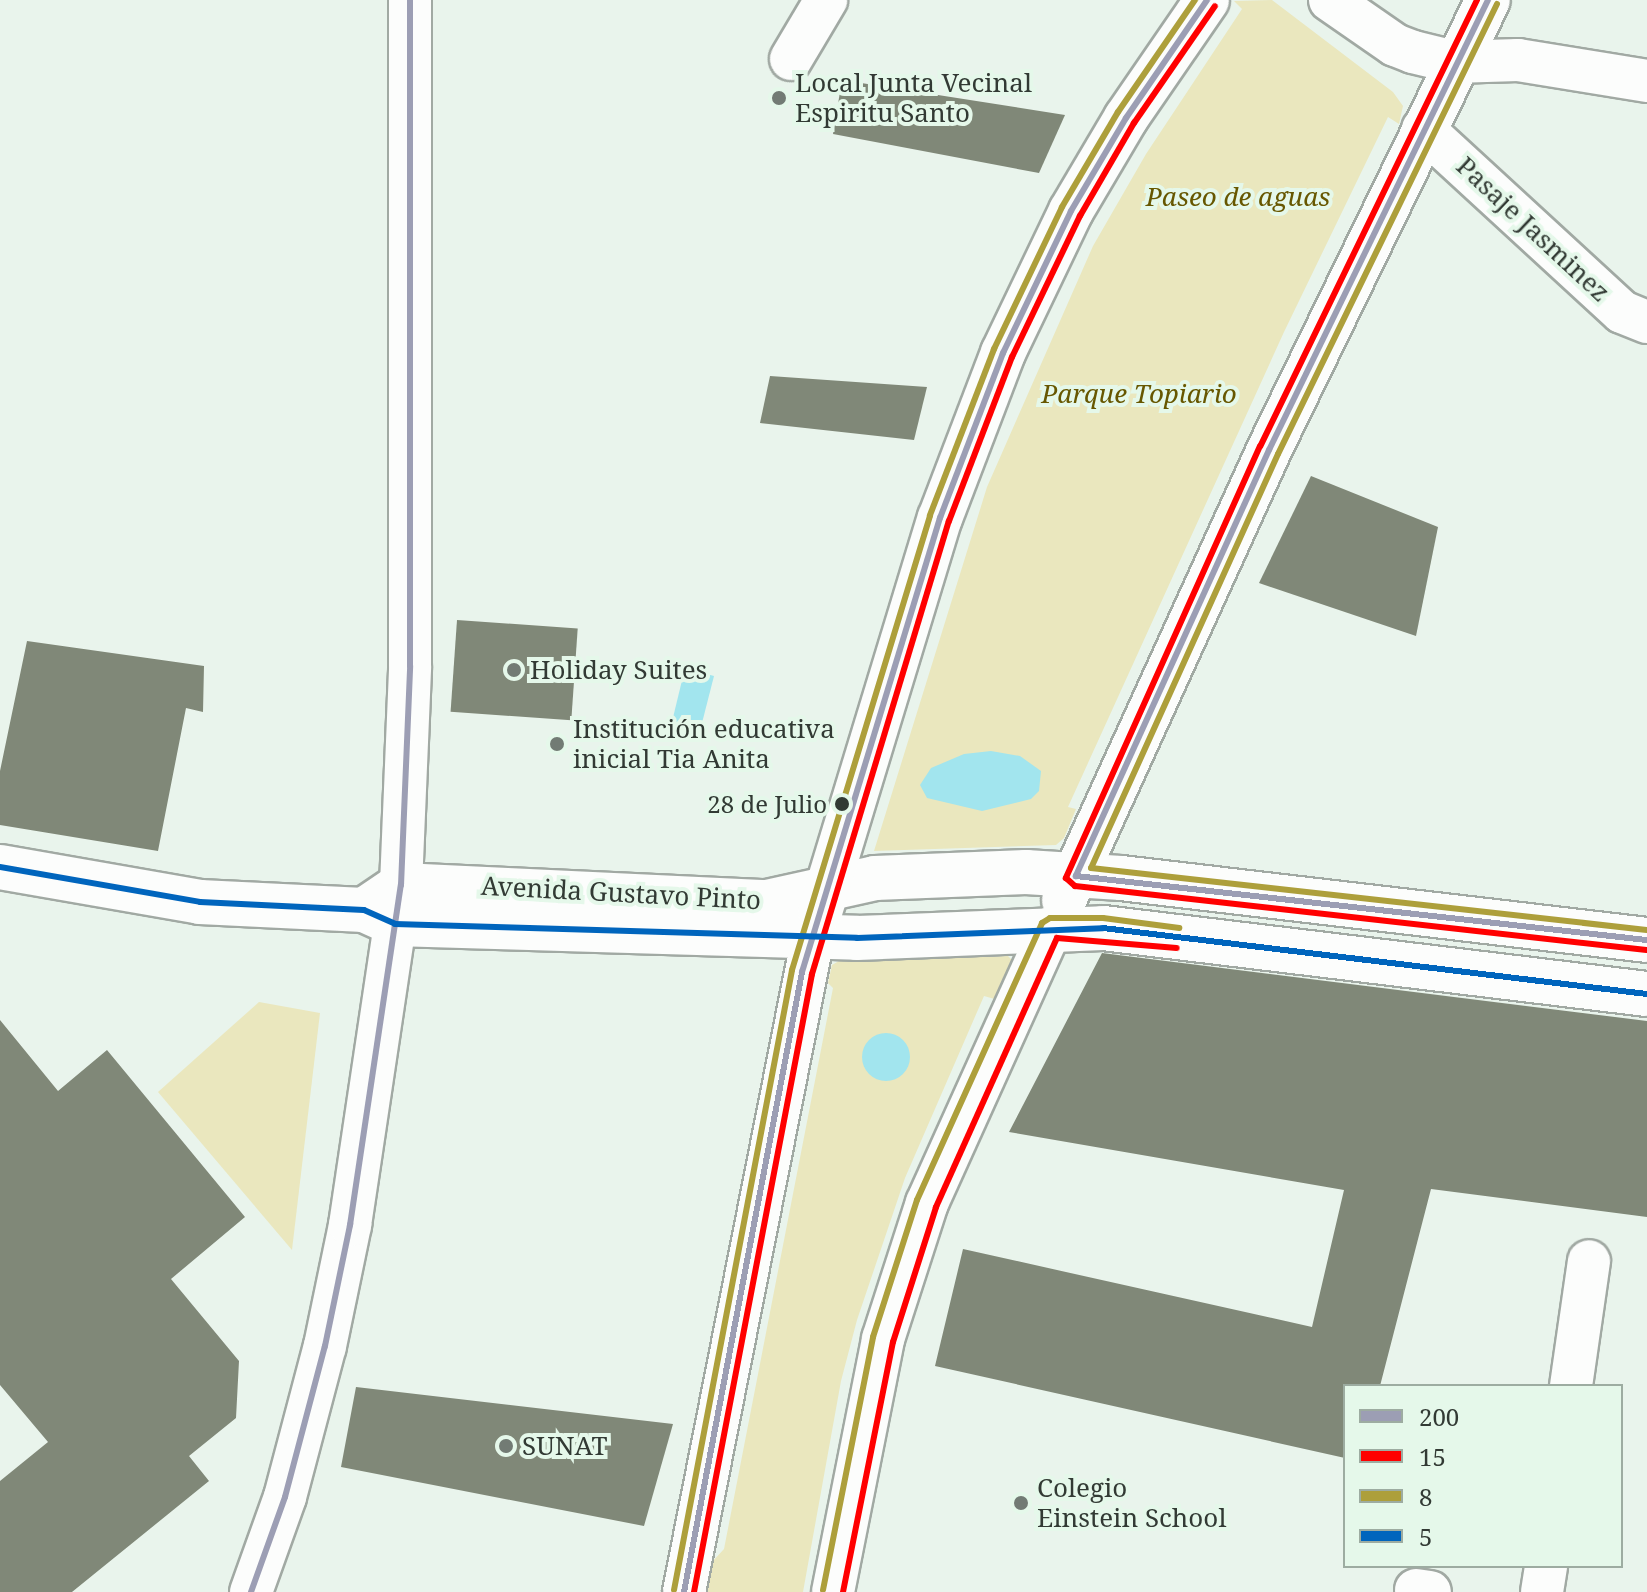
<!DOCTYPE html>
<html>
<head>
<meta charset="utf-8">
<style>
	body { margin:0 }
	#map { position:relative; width:1647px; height:1592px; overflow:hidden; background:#e9f4ec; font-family:"Noto Serif",serif }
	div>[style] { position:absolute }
	.green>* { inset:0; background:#eae7be }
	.water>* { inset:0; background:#a2e5ee }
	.round { border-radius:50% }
	.building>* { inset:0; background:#808878; transform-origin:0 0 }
	.roads { filter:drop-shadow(2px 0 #a1a9a3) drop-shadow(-2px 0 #a1a9a3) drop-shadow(0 2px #a1a9a3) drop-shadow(0 -2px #a1a9a3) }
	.minor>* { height:42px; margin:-21px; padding:0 21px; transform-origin:21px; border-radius:21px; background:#fcfdfc }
	.major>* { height:44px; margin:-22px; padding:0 22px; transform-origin:22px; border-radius:22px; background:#fcfdfc }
	.bus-1>* { height:6px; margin:-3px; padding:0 3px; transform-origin:3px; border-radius:3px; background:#9c9eb4 }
	.bus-2>* { height:6px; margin:-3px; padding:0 3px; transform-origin:3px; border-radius:3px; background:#f00 }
	.bus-3>* { height:6px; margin:-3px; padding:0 3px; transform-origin:3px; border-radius:3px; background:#ad9f3b }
	.bus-4>* { height:6px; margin:-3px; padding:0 3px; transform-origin:3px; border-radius:3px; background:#0065bd }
	.dots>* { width:22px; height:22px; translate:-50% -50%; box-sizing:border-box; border:4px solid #e5f8ea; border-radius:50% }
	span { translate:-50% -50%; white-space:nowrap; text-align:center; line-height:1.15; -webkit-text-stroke:8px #e5f8ea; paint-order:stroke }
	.bus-label { font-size:24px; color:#323a34 }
	.right { translate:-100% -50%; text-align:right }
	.poi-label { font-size:26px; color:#323a34 }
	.left { translate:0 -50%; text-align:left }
	.park-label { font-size:26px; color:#675700; font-style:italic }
	.street-label { font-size:26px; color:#323a34 }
	.legend { position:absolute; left:1343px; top:1384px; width:280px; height:184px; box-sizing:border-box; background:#e5f8ea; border:2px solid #9daca1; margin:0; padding:10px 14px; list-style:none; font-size:24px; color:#323a34 }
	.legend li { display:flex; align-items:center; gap:16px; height:40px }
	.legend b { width:40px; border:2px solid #9daca1 }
</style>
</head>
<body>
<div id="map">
	<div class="green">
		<i style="clip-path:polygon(1272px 0,1393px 92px,1403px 106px,1399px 124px,1388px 117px,1284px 332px,1068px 807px,1076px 809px,1064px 838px,1056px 845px,874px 851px,987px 487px,1093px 246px,1146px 154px,1242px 9px,1234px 1px)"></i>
		<i style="clip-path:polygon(1008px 956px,1015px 963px,998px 1000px,984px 996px,905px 1178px,857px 1320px,841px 1381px,803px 1592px,705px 1592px,712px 1562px,724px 1549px,833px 988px,828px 983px,832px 965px,839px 961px)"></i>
		<i style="clip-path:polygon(259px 1002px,320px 1013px,292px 1250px,158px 1092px)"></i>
	</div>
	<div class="water">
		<i style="clip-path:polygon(685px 668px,714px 676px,702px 723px,690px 733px,670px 730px)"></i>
		<i style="clip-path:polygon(991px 751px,1020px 756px,1041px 771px,1039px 791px,1031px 799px,982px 811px,927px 798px,920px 785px,931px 768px,964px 754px)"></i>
		<i class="round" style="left:862px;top:1033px;width:48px;height:48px"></i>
	</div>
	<div class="building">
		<i style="clip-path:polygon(842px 80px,1065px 115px,1039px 173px,833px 134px)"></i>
		<i style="clip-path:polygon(770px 376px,927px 387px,914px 440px,760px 423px)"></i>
		<i style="clip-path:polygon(1311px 476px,1438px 527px,1416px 636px,1259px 583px)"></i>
		<i style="left:457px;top:620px;width:121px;height:92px;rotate:4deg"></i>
		<i style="clip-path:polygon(27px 641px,204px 666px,203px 712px,186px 708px,158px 851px,0 825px,0 771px)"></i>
		<i style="clip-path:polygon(1102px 953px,1647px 1021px,1647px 1217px,1431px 1189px,1380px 1386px,1345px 1386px,1345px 1458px,935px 1366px,963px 1249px,1312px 1327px,1344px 1190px,1009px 1132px)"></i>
		<i style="clip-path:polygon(0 1020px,58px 1091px,107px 1050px,245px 1217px,171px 1279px,239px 1361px,236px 1418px,189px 1456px,209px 1481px,72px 1592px,0 1592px,0 1481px,48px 1442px,0 1385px)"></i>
		<i style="clip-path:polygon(356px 1387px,673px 1424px,644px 1526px,341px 1467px)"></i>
	</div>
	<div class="roads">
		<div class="minor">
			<i style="left:1330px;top:0;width:79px;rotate:34.7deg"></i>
			<i style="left:1395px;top:45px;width:19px;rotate:21deg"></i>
			<i style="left:1413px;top:52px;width:42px;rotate:13.7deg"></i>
			<i style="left:1454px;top:62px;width:64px;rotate:-1.8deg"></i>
			<i style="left:1518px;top:60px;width:131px;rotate:9.2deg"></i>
			<i style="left:791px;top:59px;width:69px;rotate:-59.3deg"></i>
			<i style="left:1423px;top:129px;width:270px;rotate:42.6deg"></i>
			<i style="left:1622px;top:312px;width:27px;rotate:22deg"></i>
			<i style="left:1571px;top:1386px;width:126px;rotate:-81.8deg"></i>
			<i style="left:1416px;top:1590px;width:14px;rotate:8deg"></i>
			<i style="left:251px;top:1592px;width:101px;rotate:-70.3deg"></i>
			<i style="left:285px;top:1497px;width:156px;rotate:-75.2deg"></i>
			<i style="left:325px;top:1346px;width:124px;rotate:-78.3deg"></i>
			<i style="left:350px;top:1225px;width:344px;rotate:-81.5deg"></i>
			<i style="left:401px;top:885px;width:219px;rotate:-87.6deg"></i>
			<i style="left:410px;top:666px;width:666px;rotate:-90deg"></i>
			<i style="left:684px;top:1592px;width:668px;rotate:-78.86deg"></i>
			<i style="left:833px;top:1592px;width:258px;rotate:-78.8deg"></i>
			<i style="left:883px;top:1339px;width:143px;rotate:-72.1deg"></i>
			<i style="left:927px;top:1203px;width:302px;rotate:-65.7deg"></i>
			<i style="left:1542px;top:1592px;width:26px;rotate:-81deg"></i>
		</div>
		<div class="major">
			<i style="left:0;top:867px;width:203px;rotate:9.9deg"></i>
			<i style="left:200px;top:902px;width:164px;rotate:2.8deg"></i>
			<i style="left:364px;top:910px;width:34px;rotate:24deg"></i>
			<i style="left:395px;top:924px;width:462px;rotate:1.7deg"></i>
			<i style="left:857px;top:938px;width:246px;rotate:-2.3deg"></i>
			<i style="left:1103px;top:928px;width:548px;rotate:6.92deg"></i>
			<i style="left:1064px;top:900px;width:494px;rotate:-65.5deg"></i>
			<i style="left:1269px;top:450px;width:500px;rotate:-64.05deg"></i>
			<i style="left:364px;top:910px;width:45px;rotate:-34deg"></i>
			<i style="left:401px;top:885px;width:366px;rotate:2.7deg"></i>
			<i style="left:767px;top:902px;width:111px;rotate:-12.5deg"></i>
			<i style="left:875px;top:878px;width:151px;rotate:-2.3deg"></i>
			<i style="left:1026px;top:872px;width:95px;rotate:3.6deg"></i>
			<i style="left:1121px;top:878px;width:530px;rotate:6.72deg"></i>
			<i style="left:820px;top:912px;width:412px;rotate:-73.1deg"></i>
			<i style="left:940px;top:518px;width:177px;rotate:-69.1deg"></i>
			<i style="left:1003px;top:353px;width:157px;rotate:-64.4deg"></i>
			<i style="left:1071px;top:211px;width:108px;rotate:-59.4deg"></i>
			<i style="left:1126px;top:118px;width:143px;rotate:-55.5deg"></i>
		</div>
	</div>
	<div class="bus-1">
		<i style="left:1488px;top:0;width:500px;rotate:115.95deg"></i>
		<i style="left:1269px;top:450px;width:468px;rotate:114.4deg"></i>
		<i style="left:1076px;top:876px;width:575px;rotate:6.4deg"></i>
		<i style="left:251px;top:1592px;width:101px;rotate:-70.3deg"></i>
		<i style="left:285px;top:1497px;width:156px;rotate:-75.2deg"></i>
		<i style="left:325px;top:1346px;width:124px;rotate:-78.3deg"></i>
		<i style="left:350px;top:1225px;width:344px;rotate:-81.5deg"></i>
		<i style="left:401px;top:885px;width:219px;rotate:-87.6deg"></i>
		<i style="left:410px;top:666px;width:666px;rotate:-90deg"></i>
		<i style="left:684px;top:1592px;width:631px;rotate:-79.22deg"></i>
		<i style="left:802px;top:972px;width:475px;rotate:-73.1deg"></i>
		<i style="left:940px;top:518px;width:177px;rotate:-69.1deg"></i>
		<i style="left:1003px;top:353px;width:157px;rotate:-64.4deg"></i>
		<i style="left:1071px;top:211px;width:108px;rotate:-59.4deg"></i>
		<i style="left:1126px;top:118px;width:143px;rotate:-55.5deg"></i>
	</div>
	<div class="bus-2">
		<i style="left:1477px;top:0;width:496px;rotate:115.9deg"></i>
		<i style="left:1260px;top:446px;width:474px;rotate:114.2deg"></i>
		<i style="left:1066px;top:878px;width:12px;rotate:42deg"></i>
		<i style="left:1075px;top:886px;width:575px;rotate:6.4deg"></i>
		<i style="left:694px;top:1592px;width:629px;rotate:-79.19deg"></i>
		<i style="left:812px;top:974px;width:473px;rotate:-73.2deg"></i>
		<i style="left:949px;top:521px;width:176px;rotate:-69deg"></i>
		<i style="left:1012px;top:357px;width:157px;rotate:-64.3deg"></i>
		<i style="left:1080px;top:216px;width:108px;rotate:-59.9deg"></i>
		<i style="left:1134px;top:123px;width:142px;rotate:-55.3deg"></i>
		<i style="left:843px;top:1592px;width:255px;rotate:-78.7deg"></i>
		<i style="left:893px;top:1342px;width:142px;rotate:-72.3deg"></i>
		<i style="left:936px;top:1207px;width:295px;rotate:-65.8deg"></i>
		<i style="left:1057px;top:938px;width:120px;rotate:4.8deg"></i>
	</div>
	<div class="bus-3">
		<i style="left:1497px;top:4px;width:500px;rotate:115.95deg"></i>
		<i style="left:1278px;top:454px;width:454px;rotate:114.3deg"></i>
		<i style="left:1091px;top:868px;width:559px;rotate:6.36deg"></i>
		<i style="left:674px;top:1590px;width:631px;rotate:-79.22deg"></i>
		<i style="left:792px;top:970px;width:475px;rotate:-73.1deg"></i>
		<i style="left:930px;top:515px;width:178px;rotate:-68.9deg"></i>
		<i style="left:994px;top:349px;width:157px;rotate:-64.4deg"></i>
		<i style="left:1062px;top:207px;width:110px;rotate:-59.5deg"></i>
		<i style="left:1118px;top:112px;width:136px;rotate:-55.5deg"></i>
		<i style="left:823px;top:1590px;width:258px;rotate:-78.8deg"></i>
		<i style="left:873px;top:1337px;width:144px;rotate:-72.2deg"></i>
		<i style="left:917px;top:1200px;width:304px;rotate:-65.7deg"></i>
		<i style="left:1042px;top:923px;width:9px;rotate:-32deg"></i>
		<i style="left:1050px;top:918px;width:53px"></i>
		<i style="left:1103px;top:918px;width:77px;rotate:7.5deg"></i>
	</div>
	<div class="bus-4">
		<i style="left:0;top:867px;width:203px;rotate:9.9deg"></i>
		<i style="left:200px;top:902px;width:164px;rotate:2.8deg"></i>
		<i style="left:364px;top:910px;width:34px;rotate:24deg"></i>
		<i style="left:395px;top:924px;width:462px;rotate:1.7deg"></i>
		<i style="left:857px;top:938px;width:246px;rotate:-2.3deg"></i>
		<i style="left:1103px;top:928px;width:548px;rotate:6.92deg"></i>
	</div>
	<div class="dots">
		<i style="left:779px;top:98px;background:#727b74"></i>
		<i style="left:514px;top:670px;background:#727b74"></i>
		<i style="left:557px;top:744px;background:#727b74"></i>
		<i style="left:842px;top:804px;background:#323a34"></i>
		<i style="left:506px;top:1446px;background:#727b74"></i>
		<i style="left:1021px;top:1503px;background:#727b74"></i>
	</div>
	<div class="bus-label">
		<span class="right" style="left:827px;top:804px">28 de Julio</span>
	</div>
	<div class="poi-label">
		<span class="left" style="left:795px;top:98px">Local Junta Vecinal<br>Espiritu Santo</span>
		<span class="left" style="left:530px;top:670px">Holiday Suites</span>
		<span class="left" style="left:573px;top:744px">Institución educativa<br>inicial Tia Anita</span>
		<span class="left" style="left:522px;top:1446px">SUNAT</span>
		<span class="left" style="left:1037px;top:1503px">Colegio<br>Einstein School</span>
	</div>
	<div class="park-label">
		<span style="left:1238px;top:197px">Paseo de aguas</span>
		<span style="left:1139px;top:394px">Parque Topiario</span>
	</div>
	<div class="street-label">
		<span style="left:1533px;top:229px;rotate:43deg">Pasaje Jasminez</span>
		<span style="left:621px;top:893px;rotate:3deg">Avenida Gustavo Pinto</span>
	</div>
	<ul class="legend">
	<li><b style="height:10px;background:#9c9eb4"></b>200</li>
	<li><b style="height:10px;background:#f00"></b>15</li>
	<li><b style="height:10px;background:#ad9f3b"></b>8</li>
	<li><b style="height:10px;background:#0065bd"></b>5</li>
	</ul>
</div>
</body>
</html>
